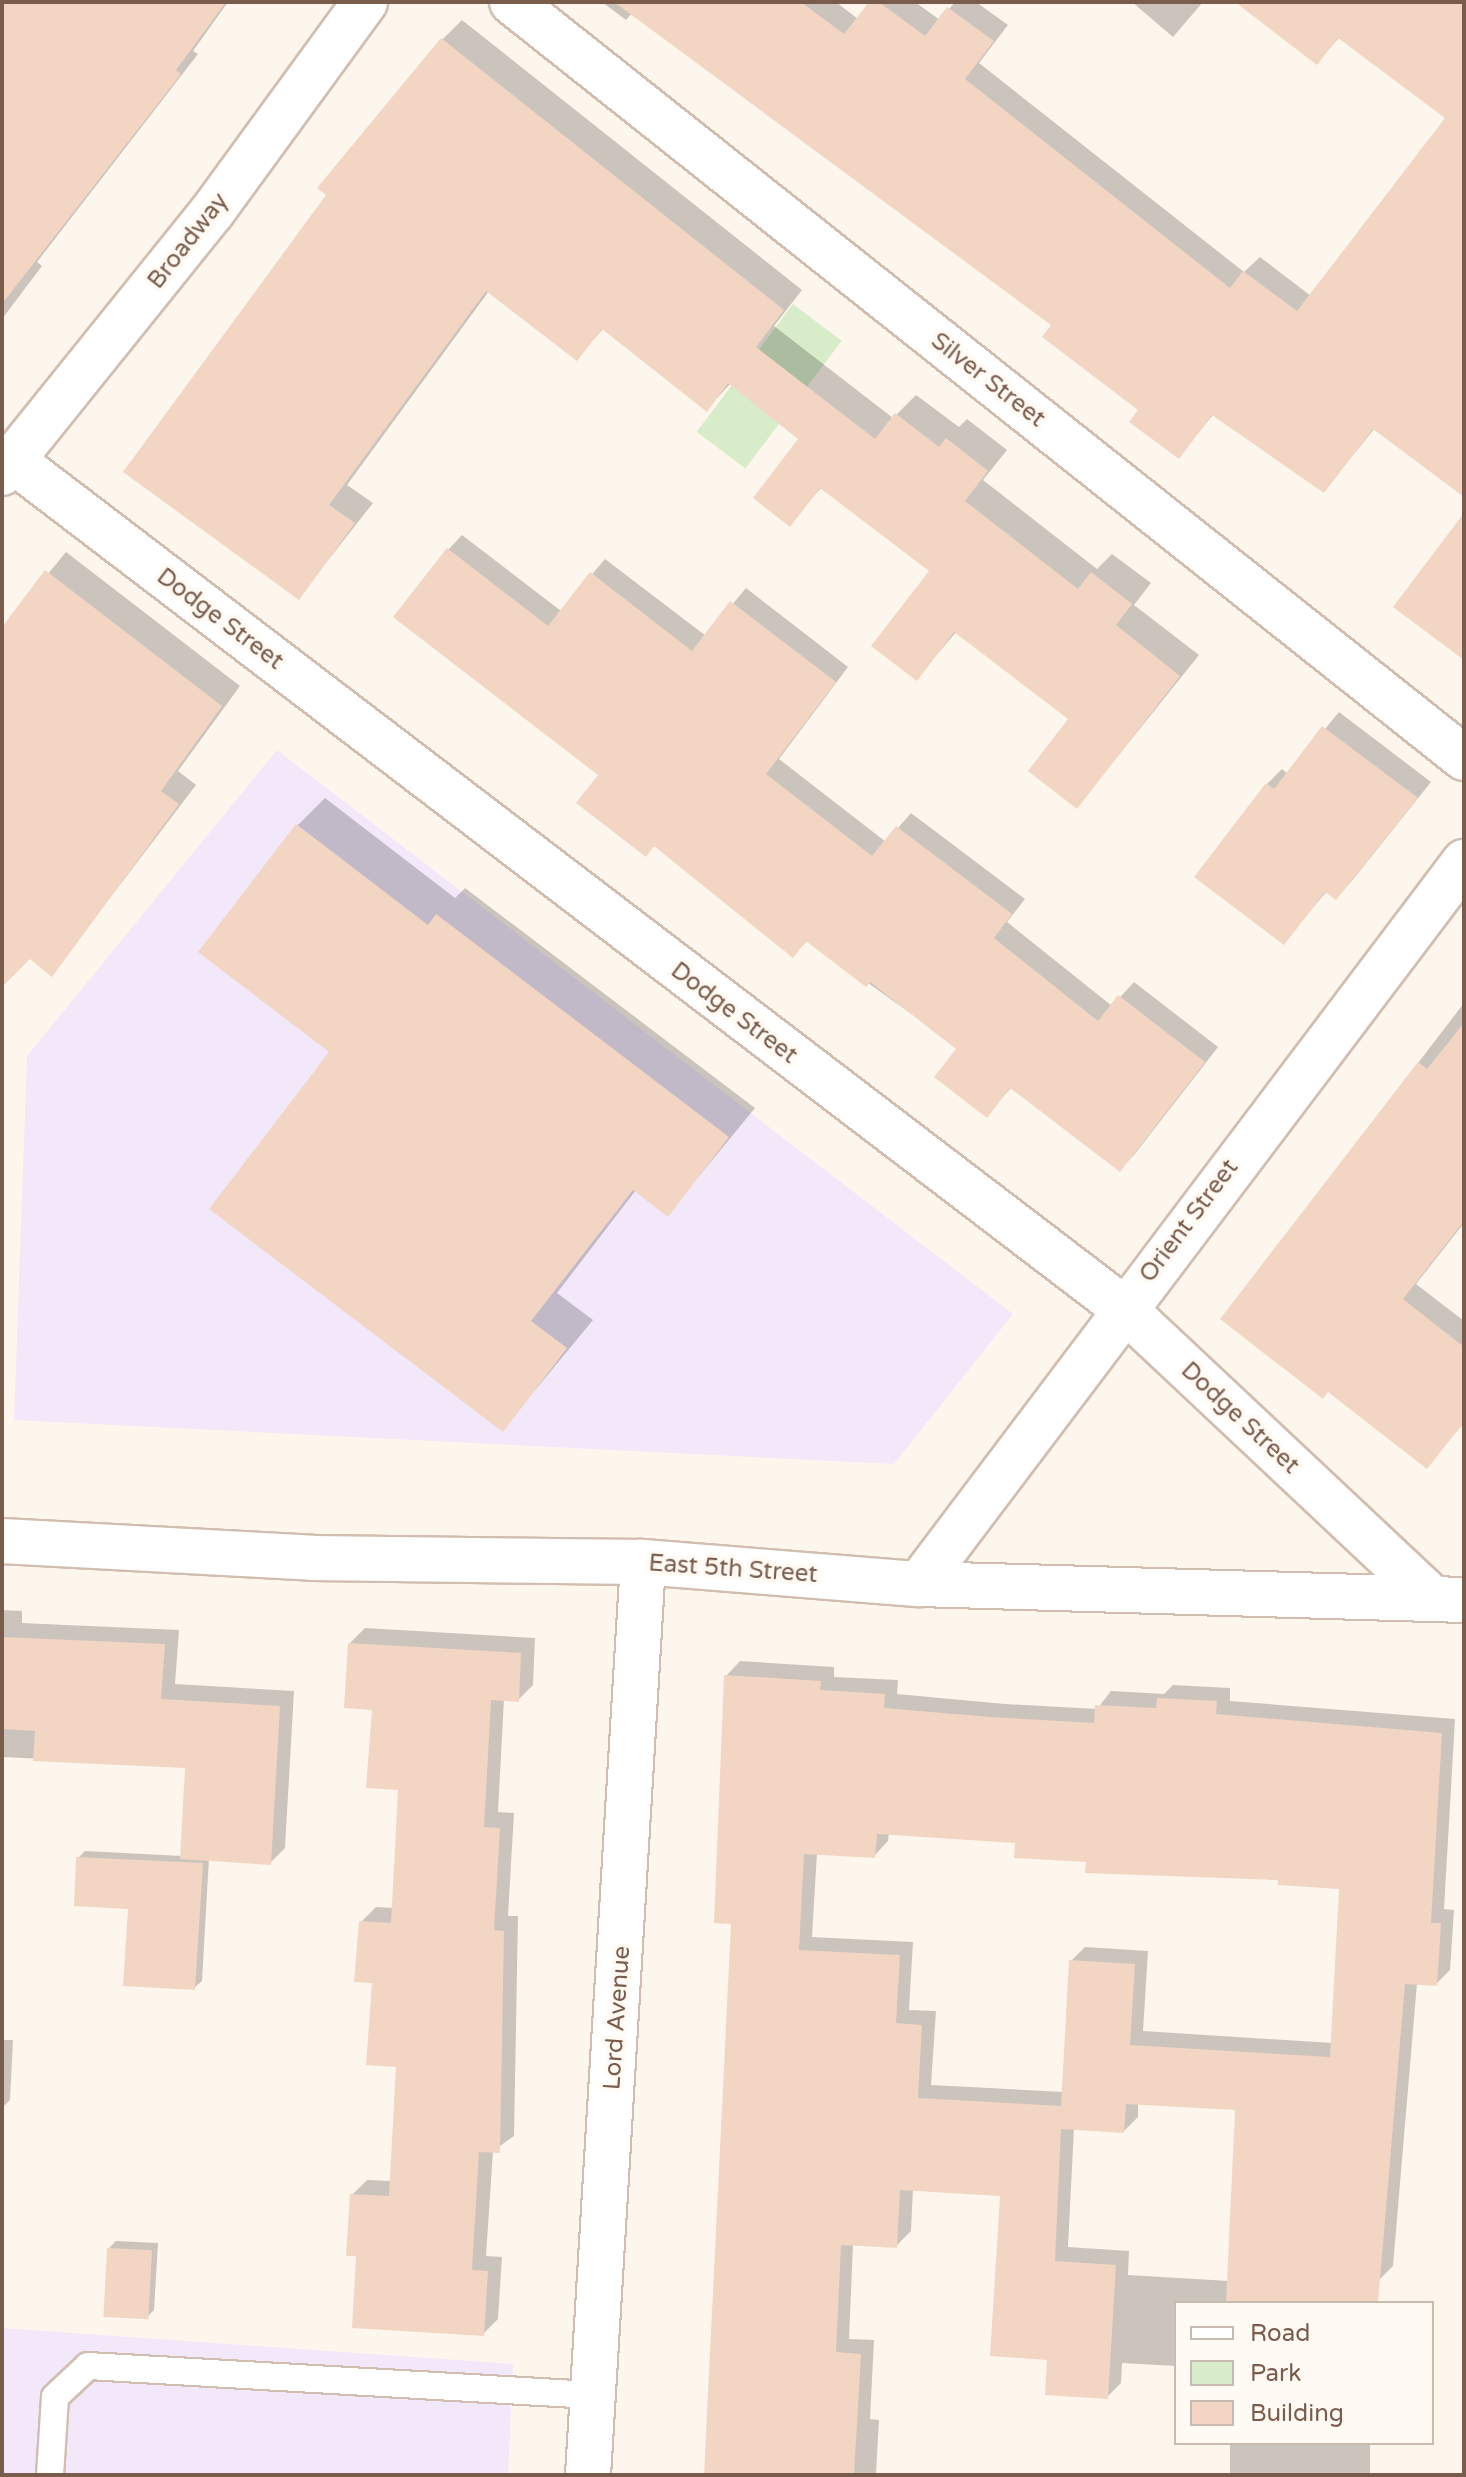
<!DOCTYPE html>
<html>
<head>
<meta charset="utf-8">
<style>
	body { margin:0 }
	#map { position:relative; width:1466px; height:2477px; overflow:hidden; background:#fdf6ec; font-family:"Varela Round",sans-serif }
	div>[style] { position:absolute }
	.education>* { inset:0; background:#f3e8fa }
	.green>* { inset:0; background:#d8ecc9; transform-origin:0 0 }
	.shadow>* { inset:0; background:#0003; transform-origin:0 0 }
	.building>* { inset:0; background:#f3d5c3; transform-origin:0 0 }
	.roads { filter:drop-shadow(2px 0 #d1beb0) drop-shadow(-2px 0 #d1beb0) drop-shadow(0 2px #d1beb0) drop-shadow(0 -2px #d1beb0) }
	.lane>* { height:26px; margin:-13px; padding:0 13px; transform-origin:13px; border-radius:13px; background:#fff }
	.street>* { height:44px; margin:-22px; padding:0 22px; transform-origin:22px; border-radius:22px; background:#fff }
	.secondary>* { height:44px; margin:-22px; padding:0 22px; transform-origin:22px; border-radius:22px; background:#fff }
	span { translate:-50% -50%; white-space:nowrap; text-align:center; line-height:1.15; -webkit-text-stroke:8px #fffaf3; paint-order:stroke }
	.street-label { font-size:24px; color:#7a5c4d }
	.frame { position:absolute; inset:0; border:4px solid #7a5c4d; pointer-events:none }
	.legend { position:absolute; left:1174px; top:2301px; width:260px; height:144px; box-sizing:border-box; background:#fffaf3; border:2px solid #cabbb1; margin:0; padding:10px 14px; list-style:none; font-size:24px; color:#7a5c4d }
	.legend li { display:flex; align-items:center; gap:16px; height:40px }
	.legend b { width:40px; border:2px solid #cabbb1 }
</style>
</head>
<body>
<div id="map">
	<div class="education">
		<i style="clip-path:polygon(277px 750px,1013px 1314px,894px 1464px,14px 1420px,27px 1056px)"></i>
		<i style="clip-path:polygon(2px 2328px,513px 2364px,508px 2475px,2px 2475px)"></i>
	</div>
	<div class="green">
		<i style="left:793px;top:304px;width:61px;height:160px;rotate:37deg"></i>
	</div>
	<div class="shadow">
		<i style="clip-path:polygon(2px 2px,228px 2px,193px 51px,198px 54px,37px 262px,42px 266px,2px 319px)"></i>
		<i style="clip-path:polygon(602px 2px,836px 2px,858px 19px,871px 2px,915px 2px,940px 20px,955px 2px,976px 2px,1008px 25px,979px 63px,1244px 272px,1260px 257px,1311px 296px,1448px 118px,1340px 37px,1317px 62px,1239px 2px,1464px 2px,1464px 494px,1375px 428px,1324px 491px,1214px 414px,1178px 456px,1140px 410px,1054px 324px,632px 13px,626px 20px)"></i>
		<i style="clip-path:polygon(1132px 2px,1203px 2px,1173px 37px)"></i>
		<i style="clip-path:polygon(462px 20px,802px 290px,774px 326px,893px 418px,916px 395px,959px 427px,967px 419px,1007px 450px,983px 480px,1097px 569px,1112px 554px,1151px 583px,1134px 605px,1199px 655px,1077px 807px,1071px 718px,957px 631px,917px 678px,932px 571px,822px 487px,789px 524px,801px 439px,731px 383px,707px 409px,604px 328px,577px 358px,489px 291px,347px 485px,373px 503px,299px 597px,442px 40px)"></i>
		<i style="clip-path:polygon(462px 535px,561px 611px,605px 559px,706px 636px,746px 588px,848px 667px,779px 759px,886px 842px,911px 813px,1025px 899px,1007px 922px,1112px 1006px,1134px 982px,1218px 1047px,1134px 1155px,1120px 1169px,1012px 1087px,986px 1115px,959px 1048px,808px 940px,793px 955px,655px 845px,646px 854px,600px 775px,448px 550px)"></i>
		<i style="clip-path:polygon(66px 552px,240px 686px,178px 771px,196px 785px,52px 974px,30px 956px,2px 949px,2px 630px)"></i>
		<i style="clip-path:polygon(1339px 712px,1431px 782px,1351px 882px,1336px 897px,1327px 891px,1284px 942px,1267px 784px,1282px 769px,1288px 774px)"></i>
		<i style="clip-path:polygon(325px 798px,455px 898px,465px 888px,755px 1108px,667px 1215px,636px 1190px,557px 1293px,593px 1320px,503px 1429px,332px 1052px,297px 826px)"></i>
		<i style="clip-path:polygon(1464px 1003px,1464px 1223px,1416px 1284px,1464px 1321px,1464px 1423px,1427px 1466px,1329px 1390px,1222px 1319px)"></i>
		<i style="clip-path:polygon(2px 1610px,22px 1611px,22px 1623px,179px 1630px,175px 1684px,294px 1691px,285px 1848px,270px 1863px,209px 1859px,202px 1981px,194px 1988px,130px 1907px,78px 1858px,85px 1851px,182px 1856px,187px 1766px,2px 1757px)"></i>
		<i style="clip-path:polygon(365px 1628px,535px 1638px,533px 1685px,518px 1700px,504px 1699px,498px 1812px,514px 1813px,508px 1916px,518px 1916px,514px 2136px,493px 2151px,486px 2256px,502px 2257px,498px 2319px,483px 2334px,358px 2254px,352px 2195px,367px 2180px,392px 2181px,398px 2065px,361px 1922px,376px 1907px,394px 1908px,401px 1788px,350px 1643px)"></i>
		<i style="clip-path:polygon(evenodd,740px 1661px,834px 1667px,834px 1677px,898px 1680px,897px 1694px,1005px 1704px,1097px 1709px,1111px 1691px,1164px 1694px,1173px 1685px,1230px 1688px,1230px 1701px,1455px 1719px,1444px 1909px,1454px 1910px,1450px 1970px,1436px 1984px,1417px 1983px,1393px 2266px,1379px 2280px,1373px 2303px,1176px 2303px,1176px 2366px,1122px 2363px,1121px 2383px,1107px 2397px,1049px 2358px,1002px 2194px,913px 2189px,911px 2231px,896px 2246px,853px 2244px,849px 2339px,874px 2340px,870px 2419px,879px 2420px,876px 2475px,706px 2475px,734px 1922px,726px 1676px,740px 1661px,889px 1832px,1017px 1841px,1088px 1860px,1342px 1887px,1333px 2043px,1143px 2031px,1148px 1951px,1085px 1947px,1071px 1961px,1064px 2092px,931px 2085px,936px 2011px,909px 2010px,913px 1942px,812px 1937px,817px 1853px,874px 1856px,888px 1841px,889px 1832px,740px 1661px,1138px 2102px,1237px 2108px,1229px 2281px,1128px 2275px,1129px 2251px,1068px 2247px,1074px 2128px,1124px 2131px,1138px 2117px,1138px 2102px)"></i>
		<i style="clip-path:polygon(2px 2040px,13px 2040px,10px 2100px,2px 2108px)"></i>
		<i style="clip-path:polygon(116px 2241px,158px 2243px,154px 2310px,147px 2317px,109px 2248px)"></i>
		<i style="left:1230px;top:2443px;width:140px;height:32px"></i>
	</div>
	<div class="building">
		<i style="clip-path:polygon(2px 2px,226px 2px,176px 70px,181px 74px,2px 304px)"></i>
		<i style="clip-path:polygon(614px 2px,801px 2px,844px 34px,869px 2px,879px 2px,925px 36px,947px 7px,994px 41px,965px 79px,1230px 288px,1243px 271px,1297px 311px,1445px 118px,1338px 38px,1317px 65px,1235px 2px,1464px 2px,1464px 497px,1373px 429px,1324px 493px,1212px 415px,1179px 459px,1129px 422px,1138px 410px,1042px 337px,1051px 325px)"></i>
		<i style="clip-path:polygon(441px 38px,784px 310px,756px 347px,875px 439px,895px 413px,939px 447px,946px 438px,988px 471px,965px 501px,1078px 589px,1091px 572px,1132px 604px,1116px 625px,1180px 676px,1077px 809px,1028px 771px,1068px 719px,954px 632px,917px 681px,871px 646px,929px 571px,820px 488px,790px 527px,753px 498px,798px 439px,728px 383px,707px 412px,602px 329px,577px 361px,486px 291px,329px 505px,355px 523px,299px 600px,123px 472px,326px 195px,317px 188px)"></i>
		<i style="clip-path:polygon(1464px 513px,1464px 660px,1393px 607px)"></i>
		<i style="clip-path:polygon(447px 548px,548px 626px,590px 572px,692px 651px,730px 601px,836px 682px,766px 774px,872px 856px,896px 826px,1012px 914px,994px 938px,1098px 1021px,1118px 995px,1205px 1062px,1120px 1172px,1010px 1088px,987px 1118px,934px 1077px,956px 1049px,870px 982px,866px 987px,806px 941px,793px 958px,654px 846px,646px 857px,576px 803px,598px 775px,393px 617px)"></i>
		<i style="clip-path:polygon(45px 570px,222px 706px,161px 791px,179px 804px,52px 977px,30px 959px,2px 987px,2px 627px)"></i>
		<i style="clip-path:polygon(1322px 726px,1418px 798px,1336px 900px,1325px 892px,1284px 945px,1194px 877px,1266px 783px,1274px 789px)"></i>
		<i style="clip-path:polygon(296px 824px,428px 925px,436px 914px,729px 1137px,668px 1217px,633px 1190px,531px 1321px,567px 1348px,503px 1432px,209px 1209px,329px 1052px,198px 952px)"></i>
		<i style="clip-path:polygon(1464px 1023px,1464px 1221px,1403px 1299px,1464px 1347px,1464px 1422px,1427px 1469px,1328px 1392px,1323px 1399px,1220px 1319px,1418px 1062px,1427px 1069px)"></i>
		<i style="clip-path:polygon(2px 1637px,165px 1644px,161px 1699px,280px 1706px,271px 1865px,180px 1859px,185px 1768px,33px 1761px,35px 1731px,2px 1729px)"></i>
		<i style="clip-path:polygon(348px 1643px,521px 1653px,519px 1702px,491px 1700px,484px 1827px,500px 1828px,494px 1930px,504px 1931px,500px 2153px,479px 2152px,472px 2270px,488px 2271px,484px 2336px,352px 2328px,356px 2256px,346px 2256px,350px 2194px,389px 2196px,396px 2067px,366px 2065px,372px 1983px,354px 1982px,359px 1921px,391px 1923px,398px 1790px,366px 1788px,372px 1710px,344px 1708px)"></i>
		<i style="clip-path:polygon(evenodd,724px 1675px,821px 1681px,820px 1690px,885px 1694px,884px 1708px,990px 1717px,1094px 1723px,1095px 1705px,1156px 1708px,1157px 1698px,1217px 1701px,1216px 1714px,1442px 1733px,1431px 1923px,1441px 1923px,1437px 1986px,1405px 1984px,1378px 2303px,1226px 2303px,1235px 2110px,1126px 2104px,1124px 2133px,1061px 2129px,1055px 2261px,1116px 2265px,1108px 2399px,1045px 2395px,1047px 2360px,990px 2356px,1000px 2196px,900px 2190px,897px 2248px,841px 2245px,836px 2352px,861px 2354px,854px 2475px,704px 2475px,731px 1924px,714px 1923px,724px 1675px,877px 1834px,1015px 1843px,1014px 1858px,1086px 1862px,1085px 1873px,1278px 1880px,1278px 1885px,1339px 1889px,1330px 2057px,1130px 2045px,1135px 1964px,1069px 1960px,1061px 2106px,918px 2098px,922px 2025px,896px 2023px,900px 1955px,799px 1950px,804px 1854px,875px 1858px,877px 1834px)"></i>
		<i style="clip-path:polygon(76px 1857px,203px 1863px,195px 1990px,123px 1986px,128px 1909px,74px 1906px)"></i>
		<i style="left:107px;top:2248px;width:45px;height:69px;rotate:3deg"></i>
	</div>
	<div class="roads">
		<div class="lane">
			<i style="left:50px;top:2475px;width:78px;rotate:-86.3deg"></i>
			<i style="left:55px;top:2397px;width:45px;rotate:-43.2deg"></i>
			<i style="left:88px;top:2366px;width:505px;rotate:3.29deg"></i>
		</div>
		<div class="street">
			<i style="left:512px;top:2px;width:1216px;rotate:38.45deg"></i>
			<i style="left:12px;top:460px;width:1398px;rotate:37.35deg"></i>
			<i style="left:1123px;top:1308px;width:422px;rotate:43.2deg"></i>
			<i style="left:919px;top:1584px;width:905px;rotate:-52.95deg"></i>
			<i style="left:588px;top:2475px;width:915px;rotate:-86.55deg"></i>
		</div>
		<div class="secondary">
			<i style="left:2px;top:473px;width:335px;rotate:-51.2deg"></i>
			<i style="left:212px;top:212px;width:260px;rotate:-53.9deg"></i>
			<i style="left:2px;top:1541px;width:311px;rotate:3.1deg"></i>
			<i style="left:313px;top:1558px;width:330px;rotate:0.7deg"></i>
			<i style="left:643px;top:1562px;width:277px;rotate:4.6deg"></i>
			<i style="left:919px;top:1584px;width:545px;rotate:1.68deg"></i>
		</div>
	</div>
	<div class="street-label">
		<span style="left:188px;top:241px;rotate:-52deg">Broadway</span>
		<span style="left:988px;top:380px;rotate:38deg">Silver Street</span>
		<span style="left:220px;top:619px;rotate:37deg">Dodge Street</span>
		<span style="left:734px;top:1013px;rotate:37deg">Dodge Street</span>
		<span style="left:1189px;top:1221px;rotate:-53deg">Orient Street</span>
		<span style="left:1240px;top:1418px;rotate:43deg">Dodge Street</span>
		<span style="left:733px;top:1569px;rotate:4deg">East 5th Street</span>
		<span style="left:617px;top:2018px;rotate:-86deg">Lord Avenue</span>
	</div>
	<div class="frame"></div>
	<ul class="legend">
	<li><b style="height:10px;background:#fff"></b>Road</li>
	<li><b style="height:22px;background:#d8ecc9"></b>Park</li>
	<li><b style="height:22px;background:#f3d5c3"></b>Building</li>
	</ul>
</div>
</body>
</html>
